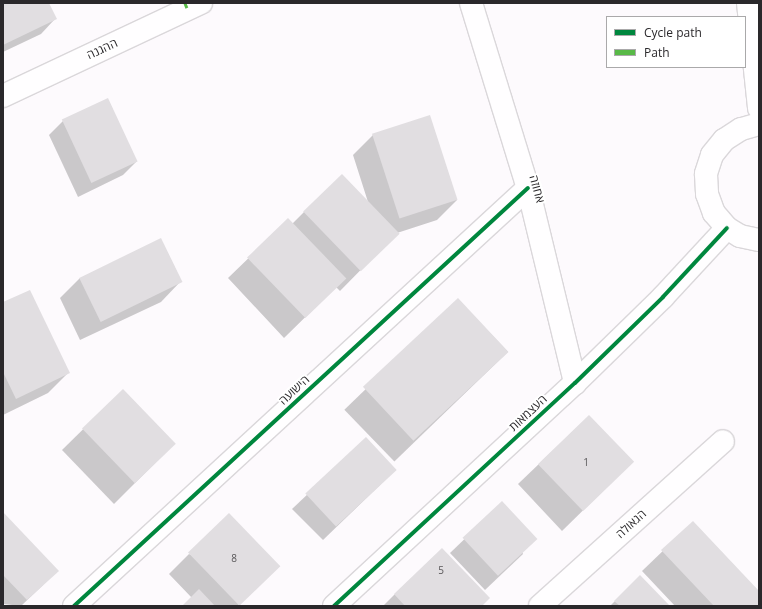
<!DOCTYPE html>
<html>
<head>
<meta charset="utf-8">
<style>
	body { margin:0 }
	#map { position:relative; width:762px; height:609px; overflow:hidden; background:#fdfafd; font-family:"Open Sans",Heebo,sans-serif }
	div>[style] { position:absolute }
	.shadow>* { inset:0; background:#0003; transform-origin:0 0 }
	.building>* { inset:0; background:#e1dee1; transform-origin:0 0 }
	.roads { filter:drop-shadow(1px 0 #dad7da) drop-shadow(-1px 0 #dad7da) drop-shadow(0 1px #dad7da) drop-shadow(0 -1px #dad7da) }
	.minor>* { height:22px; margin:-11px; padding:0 11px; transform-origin:11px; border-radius:11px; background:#fffeff }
	.quiet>* { height:3px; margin-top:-1.5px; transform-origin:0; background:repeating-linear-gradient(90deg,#58b947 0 6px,transparent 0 9px) }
	.cycleway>* { height:4px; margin:-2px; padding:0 2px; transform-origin:2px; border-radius:2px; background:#00873e }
	span { translate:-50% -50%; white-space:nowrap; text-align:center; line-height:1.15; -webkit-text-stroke:4px #fff; paint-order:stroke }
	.number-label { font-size:10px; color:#585658 }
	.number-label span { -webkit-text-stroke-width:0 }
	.street-label { font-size:12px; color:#2a282b }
	.frame { position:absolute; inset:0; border:4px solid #2a282b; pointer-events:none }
	.legend { position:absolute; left:606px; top:16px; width:140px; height:52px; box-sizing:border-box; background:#fff; border:1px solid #aaa9aa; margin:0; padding:5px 7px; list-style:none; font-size:12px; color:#2a282b }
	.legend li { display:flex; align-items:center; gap:8px; height:20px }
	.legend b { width:20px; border:1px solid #aaa9aa }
</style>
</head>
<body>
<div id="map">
	<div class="shadow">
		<i style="clip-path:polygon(3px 3px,48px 3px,55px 19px,41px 34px,3px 52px)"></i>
		<i style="clip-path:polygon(63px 121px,137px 161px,123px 175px,78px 197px,49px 135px)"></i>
		<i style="clip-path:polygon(373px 135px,457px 200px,437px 220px,397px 233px,340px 291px,336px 287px,284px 338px,228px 278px,288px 220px,292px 224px,304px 212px,368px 202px,353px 155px)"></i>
		<i style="clip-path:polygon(80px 278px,181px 281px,161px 302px,80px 340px,60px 298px)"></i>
		<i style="left:458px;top:300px;width:72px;height:158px;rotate:46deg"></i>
		<i style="clip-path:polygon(3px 303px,68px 373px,48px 393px,3px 415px)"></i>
		<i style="clip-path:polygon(123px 390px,154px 464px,114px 504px,62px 450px)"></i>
		<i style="clip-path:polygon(589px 416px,612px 482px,562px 531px,518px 484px)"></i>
		<i style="clip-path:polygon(366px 439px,381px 484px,323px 540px,292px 509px)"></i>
		<i style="clip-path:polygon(502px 503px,523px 554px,485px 590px,450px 553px)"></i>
		<i style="clip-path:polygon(3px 514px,43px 585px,21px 606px,3px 604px)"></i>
		<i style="clip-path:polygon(693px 522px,759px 592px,759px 606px,675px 606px,642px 571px)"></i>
		<i style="clip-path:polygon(442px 549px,481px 606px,383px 606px,394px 595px)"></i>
		<i style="clip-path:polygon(189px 554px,258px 586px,237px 606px,183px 606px,192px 598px,169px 574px)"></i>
		<i style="clip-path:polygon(615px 601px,668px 606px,610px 606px)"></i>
	</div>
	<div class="building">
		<i style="clip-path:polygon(3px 3px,49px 3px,57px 19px,3px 45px)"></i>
		<i style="left:108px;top:98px;width:70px;height:51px;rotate:65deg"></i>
		<i style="left:430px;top:115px;width:89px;height:61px;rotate:72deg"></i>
		<i style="left:342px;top:174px;width:83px;height:54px;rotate:46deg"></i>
		<i style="left:288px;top:218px;width:84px;height:57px;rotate:46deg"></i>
		<i style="left:161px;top:238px;width:49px;height:91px;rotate:64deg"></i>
		<i style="clip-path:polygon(30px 290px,70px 373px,16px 399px,3px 372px,3px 302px)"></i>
		<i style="left:458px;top:298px;width:74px;height:130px;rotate:47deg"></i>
		<i style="left:123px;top:389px;width:76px;height:57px;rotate:46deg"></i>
		<i style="left:589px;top:415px;width:65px;height:71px;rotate:46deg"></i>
		<i style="left:366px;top:437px;width:45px;height:83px;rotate:47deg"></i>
		<i style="left:502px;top:501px;width:52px;height:54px;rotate:47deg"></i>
		<i style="clip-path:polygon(3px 512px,59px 571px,27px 600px,3px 575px)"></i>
		<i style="left:229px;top:513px;width:74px;height:57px;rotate:46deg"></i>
		<i style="clip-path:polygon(693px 521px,759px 591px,759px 606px,714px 606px,661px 550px)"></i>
		<i style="clip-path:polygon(442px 548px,490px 598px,482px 606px,405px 606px,394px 594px)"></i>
		<i style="clip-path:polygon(640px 575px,670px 606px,620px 606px,614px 601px)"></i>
		<i style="clip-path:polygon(199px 589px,215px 606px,182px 606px)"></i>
	</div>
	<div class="roads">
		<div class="minor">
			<i style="left:471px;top:3px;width:194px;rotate:72.9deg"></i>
			<i style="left:528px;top:188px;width:201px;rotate:76.4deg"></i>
			<i style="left:748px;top:3px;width:106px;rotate:84deg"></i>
			<i style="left:3px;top:96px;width:219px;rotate:-25.2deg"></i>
			<i style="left:759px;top:124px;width:19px;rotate:164deg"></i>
			<i style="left:741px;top:129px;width:20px;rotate:147deg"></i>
			<i style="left:724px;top:140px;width:19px;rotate:129deg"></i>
			<i style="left:712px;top:155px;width:20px;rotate:108deg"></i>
			<i style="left:706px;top:174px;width:20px;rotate:87deg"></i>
			<i style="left:707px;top:194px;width:20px;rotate:70deg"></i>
			<i style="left:714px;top:213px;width:20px;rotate:49deg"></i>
			<i style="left:727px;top:228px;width:15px;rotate:32deg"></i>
			<i style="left:740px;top:236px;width:19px;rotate:12deg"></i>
			<i style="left:74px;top:606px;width:617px;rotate:-42.64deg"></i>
			<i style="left:334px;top:606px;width:328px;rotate:-42.8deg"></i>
			<i style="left:575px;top:383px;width:123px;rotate:-44.3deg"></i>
			<i style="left:663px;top:297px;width:94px;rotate:-47.2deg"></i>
			<i style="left:540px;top:606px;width:246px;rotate:-42deg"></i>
		</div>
	</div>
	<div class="quiet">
		<i style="left:185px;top:3px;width:5px;rotate:68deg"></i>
	</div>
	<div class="cycleway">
		<i style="left:74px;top:606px;width:617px;rotate:-42.64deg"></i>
		<i style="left:334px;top:606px;width:328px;rotate:-42.8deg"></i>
		<i style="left:575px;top:383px;width:123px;rotate:-44.3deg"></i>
		<i style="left:663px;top:297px;width:94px;rotate:-47.2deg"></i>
	</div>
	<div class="number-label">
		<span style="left:586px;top:463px">1</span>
		<span style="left:234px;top:559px">8</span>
		<span style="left:441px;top:571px">5</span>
	</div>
	<div class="street-label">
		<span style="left:102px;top:49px;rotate:-25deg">ההגנה</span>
		<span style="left:537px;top:189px;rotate:75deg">אחוזה</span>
		<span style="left:294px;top:390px;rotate:-43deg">הישועה</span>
		<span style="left:528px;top:413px;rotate:-43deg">העצמאות</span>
		<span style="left:631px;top:524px;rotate:-42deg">הגאולה</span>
	</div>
	<div class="frame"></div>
	<ul class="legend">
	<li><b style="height:5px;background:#00873e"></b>Cycle path</li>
	<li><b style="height:5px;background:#58b947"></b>Path</li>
	</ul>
</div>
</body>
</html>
